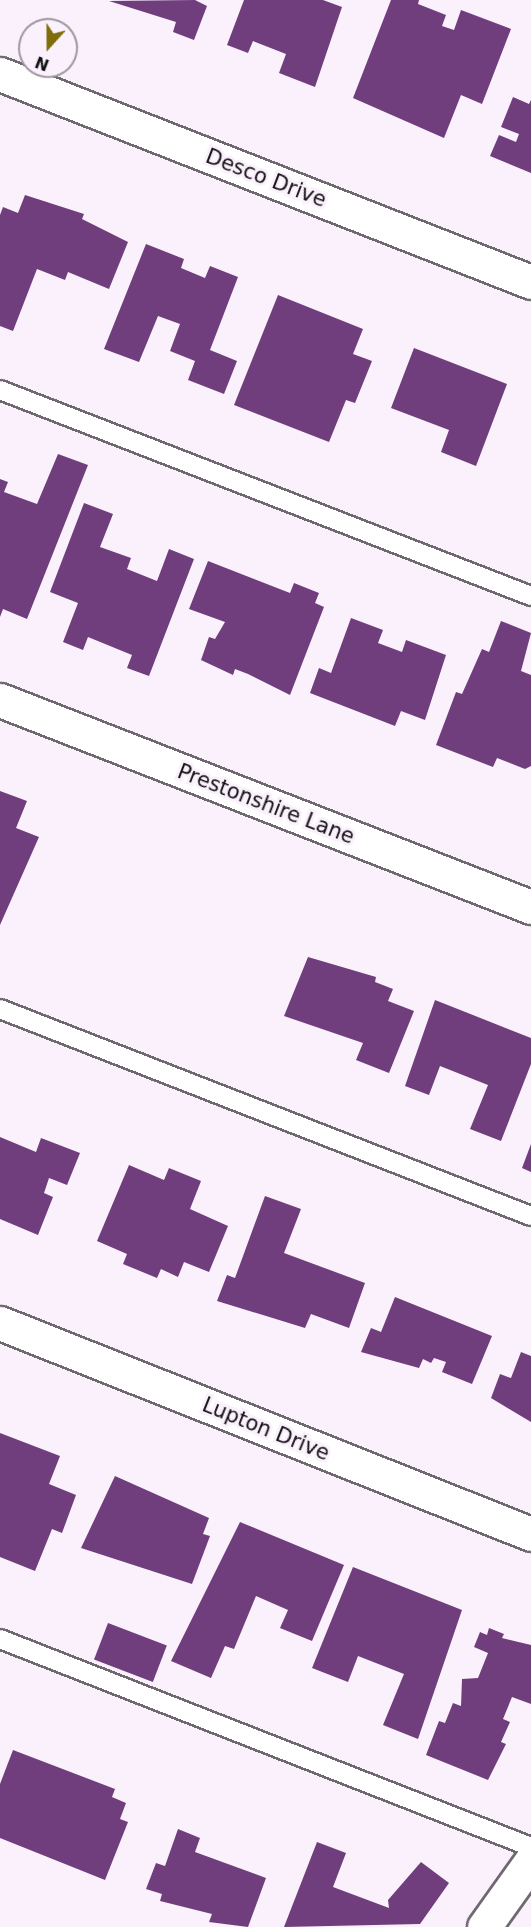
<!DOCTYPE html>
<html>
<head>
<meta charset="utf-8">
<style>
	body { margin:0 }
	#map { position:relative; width:531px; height:1927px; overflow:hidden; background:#faf1fc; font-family:"DejaVu Sans",sans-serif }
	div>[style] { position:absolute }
	.building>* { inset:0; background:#703e7d; transform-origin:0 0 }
	.roads { filter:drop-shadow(2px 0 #6f6871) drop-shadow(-2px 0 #6f6871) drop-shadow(0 2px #6f6871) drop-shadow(0 -2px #6f6871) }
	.lane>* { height:18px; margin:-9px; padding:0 9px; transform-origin:9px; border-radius:9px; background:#fff }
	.street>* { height:33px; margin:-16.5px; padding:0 16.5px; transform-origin:16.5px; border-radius:16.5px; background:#fff }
	.secondary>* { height:33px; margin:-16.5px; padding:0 16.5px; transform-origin:16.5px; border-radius:16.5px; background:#fff }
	span { translate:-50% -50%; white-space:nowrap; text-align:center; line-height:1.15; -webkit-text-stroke:6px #faf1fc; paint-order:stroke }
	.street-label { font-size:21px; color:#131114 }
	.north { position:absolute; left:18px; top:18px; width:60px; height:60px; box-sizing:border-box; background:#faf1fc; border:2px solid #9e979f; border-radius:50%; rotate:201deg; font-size:16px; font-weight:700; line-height:24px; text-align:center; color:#131114 }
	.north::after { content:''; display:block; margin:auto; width:21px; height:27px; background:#7f6d0a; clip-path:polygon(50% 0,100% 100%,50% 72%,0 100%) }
</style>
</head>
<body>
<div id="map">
	<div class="building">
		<i style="clip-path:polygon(195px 0,207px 6px,194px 40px,173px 32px,176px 22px,109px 1px)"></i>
		<i style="clip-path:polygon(244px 0,323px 0,342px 7px,315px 87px,279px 73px,286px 54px,253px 41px,248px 53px,227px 45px)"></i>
		<i style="clip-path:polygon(391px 0,419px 0,418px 4px,446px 15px,442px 26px,454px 30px,461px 10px,511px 29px,482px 104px,461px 95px,444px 138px,353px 98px)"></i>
		<i style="clip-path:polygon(513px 97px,529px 104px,531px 100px,531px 173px,490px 156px,499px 135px,516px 142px,519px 134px,501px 127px)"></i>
		<i style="clip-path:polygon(25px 195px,84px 214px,82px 219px,128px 242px,109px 289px,68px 272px,65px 280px,37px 269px,13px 331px,0 326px,0 215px,3px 207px,18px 213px)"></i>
		<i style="clip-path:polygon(146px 244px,184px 259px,181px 268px,205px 278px,210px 266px,238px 277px,210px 350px,237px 361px,224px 394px,188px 380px,195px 361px,170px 351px,180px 324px,158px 316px,139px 362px,104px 349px)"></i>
		<i style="clip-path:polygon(278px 295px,363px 329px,353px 354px,372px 361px,355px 403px,346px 400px,329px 442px,234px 405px)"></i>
		<i style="clip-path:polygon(414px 348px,507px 384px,476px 466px,441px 452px,449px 430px,391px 408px)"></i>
		<i style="clip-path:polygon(58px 454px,88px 465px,27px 619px,3px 609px,0 617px,0 479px,8px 482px,4px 492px,37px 504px)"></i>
		<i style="clip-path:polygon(84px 503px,113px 514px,100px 547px,131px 558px,127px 569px,157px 581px,169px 549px,194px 559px,149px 676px,127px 668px,132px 655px,88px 637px,83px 650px,63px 642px,78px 603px,50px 592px)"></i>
		<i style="clip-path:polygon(208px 561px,290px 593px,294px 583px,319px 593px,315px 603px,324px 607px,290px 695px,248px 674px,235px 669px,233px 675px,201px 660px,209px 637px,215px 639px,225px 622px,189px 609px)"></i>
		<i style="clip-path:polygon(351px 618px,383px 630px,378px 643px,402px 652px,406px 640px,446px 655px,425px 720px,401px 711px,395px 726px,310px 693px,319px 668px,331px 673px)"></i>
		<i style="clip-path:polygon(501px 621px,531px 633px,521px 671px,531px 675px,531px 766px,525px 769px,497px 758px,493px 767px,436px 745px,456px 692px,462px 694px,482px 649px,489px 652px)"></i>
		<i style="clip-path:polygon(0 791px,27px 801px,16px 828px,39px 837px,0 925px)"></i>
		<i style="clip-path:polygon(308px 957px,376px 977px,375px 982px,393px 989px,388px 1001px,414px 1011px,389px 1073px,356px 1060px,363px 1043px,284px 1016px)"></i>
		<i style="clip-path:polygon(435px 1000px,531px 1038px,531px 1064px,501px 1141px,470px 1129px,488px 1085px,440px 1066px,429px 1095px,405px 1086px)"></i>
		<i style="clip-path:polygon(0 1137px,36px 1152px,41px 1138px,80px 1153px,67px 1185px,49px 1178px,44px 1193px,53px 1197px,38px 1235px,0 1219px)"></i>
		<i style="clip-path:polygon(531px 1144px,531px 1172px,522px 1168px)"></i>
		<i style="clip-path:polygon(129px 1165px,164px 1180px,169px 1168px,201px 1181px,190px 1209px,228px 1226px,209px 1272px,184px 1262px,178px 1277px,161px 1269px,157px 1278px,123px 1264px,127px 1254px,97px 1241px)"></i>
		<i style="clip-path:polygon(265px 1196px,301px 1209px,284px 1253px,365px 1283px,349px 1328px,311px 1314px,305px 1328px,217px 1301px,227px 1275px,235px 1278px)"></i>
		<i style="clip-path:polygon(395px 1297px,492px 1336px,472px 1384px,442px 1372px,446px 1362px,434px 1358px,431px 1363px,423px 1359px,419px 1368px,361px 1352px,371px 1328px,381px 1332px)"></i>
		<i style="clip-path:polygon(521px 1352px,531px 1356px,531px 1422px,491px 1398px,500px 1374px,511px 1378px)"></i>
		<i style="clip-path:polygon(0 1433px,60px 1456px,49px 1484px,76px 1495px,62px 1533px,52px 1529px,35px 1571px,0 1557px)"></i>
		<i style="clip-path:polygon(115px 1476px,209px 1518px,203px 1534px,210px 1536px,192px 1584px,81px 1548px)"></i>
		<i style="clip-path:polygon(240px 1522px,344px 1565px,312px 1641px,280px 1628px,288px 1610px,256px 1596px,234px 1649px,225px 1646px,211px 1678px,171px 1661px)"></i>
		<i style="clip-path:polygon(353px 1567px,462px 1610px,418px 1739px,383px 1725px,404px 1674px,358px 1656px,348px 1682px,312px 1668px)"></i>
		<i style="left:108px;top:1623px;width:63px;height:39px;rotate:21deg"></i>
		<i style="clip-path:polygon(489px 1628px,504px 1634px,502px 1638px,531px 1645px,531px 1704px,512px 1697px,503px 1719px,510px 1722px,501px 1742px,506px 1744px,488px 1780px,426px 1755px,439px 1721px,445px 1723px,453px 1703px,461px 1706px,462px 1679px,478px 1678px,488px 1653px,474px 1647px,480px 1632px,487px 1635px)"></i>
		<i style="clip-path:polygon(13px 1750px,115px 1789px,112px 1797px,126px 1803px,120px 1819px,128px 1822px,105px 1880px,0 1838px,0 1784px)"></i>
		<i style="clip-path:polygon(178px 1829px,200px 1838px,195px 1852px,266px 1878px,248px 1927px,209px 1922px,212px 1914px,160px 1901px,162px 1894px,146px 1889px,156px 1863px,165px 1866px)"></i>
		<i style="clip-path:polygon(317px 1842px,346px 1853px,333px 1887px,389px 1908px,388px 1900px,421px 1862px,449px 1883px,420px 1924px,284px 1927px)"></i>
	</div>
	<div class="roads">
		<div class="lane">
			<i style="left:0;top:390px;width:570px;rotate:21.2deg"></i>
			<i style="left:0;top:1009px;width:570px;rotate:21.3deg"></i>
			<i style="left:0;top:1639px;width:570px;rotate:21.39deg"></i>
		</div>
		<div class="street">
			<i style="left:0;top:74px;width:570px;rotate:21.39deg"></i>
			<i style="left:0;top:700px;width:570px;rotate:21.3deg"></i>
			<i style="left:0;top:1323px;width:571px;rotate:21.67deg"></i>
		</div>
		<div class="secondary">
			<i style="left:484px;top:1927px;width:81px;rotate:-54.5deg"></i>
		</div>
	</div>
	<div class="street-label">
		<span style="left:266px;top:178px;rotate:21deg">Desco Drive</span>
		<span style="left:266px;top:804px;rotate:21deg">Prestonshire Lane</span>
		<span style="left:266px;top:1429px;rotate:22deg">Lupton Drive</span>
	</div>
	<div class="north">N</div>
</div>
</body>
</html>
